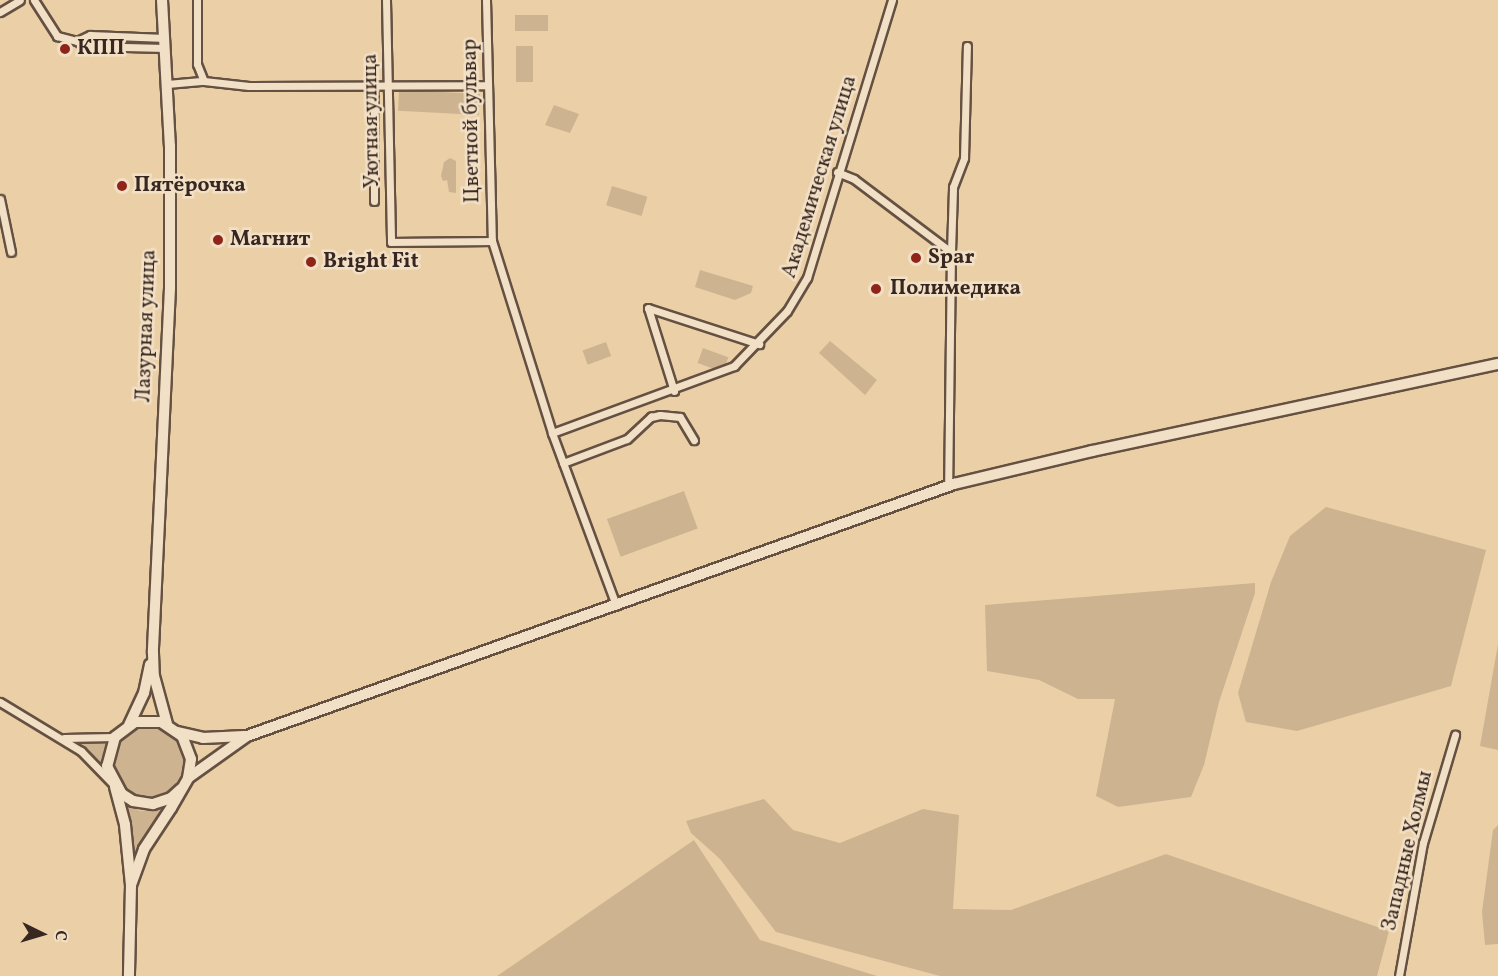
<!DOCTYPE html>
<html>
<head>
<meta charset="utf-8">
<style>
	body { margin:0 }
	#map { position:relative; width:1498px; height:976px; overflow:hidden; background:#ebd0a7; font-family:Vollkorn,serif }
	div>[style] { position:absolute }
	.green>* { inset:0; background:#cdb390; transform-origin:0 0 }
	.round { border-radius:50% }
	.roads { filter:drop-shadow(2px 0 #655142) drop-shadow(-2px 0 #655142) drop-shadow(0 2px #655142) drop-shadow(0 -2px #655142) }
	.street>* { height:7px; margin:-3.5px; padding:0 3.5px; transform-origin:3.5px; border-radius:3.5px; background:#f2e0c6 }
	.secondary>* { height:10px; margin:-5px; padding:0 5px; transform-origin:5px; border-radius:5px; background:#f2e0c6 }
	.dots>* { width:16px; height:16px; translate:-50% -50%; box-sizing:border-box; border:3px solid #f2e0c6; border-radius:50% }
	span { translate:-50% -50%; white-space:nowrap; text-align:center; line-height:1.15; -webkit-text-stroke:5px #f2e0c6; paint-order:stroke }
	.poi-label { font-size:21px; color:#382720; font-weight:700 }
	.left { translate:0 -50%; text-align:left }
	.street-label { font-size:21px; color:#382720 }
	.north { position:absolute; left:12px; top:904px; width:60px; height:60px; -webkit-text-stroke:4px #f2e0c6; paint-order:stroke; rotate:95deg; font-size:16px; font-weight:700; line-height:24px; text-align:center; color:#382720 }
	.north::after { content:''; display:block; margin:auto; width:21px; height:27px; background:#382720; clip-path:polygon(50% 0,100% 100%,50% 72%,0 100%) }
</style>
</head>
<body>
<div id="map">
	<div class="green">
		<i style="left:548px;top:15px;width:16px;height:33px;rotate:90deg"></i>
		<i style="left:516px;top:46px;width:17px;height:36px"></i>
		<i style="left:480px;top:94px;width:21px;height:81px;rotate:93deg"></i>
		<i style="clip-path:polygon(554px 105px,579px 114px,570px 133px,545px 125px)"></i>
		<i style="clip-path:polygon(450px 158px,456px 161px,456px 193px,449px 192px,447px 180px,443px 181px,441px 176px,444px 162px)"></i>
		<i style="left:612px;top:186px;width:37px;height:20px;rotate:17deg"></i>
		<i style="clip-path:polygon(700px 270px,753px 286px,751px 293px,735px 300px,695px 287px)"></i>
		<i style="clip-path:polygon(830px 341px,877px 380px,865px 395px,819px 353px)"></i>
		<i style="left:606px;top:342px;width:15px;height:25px;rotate:70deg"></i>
		<i style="left:703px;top:348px;width:27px;height:16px;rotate:20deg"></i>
		<i style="left:684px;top:491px;width:40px;height:82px;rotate:70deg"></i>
		<i style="clip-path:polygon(1326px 507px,1486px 550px,1451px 686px,1297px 731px,1246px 722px,1238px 693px,1271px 582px,1290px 536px)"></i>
		<i style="clip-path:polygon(1255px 583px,1255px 593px,1219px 702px,1204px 765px,1191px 797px,1118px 807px,1096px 796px,1115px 699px,1078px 699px,1039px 680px,987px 671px,985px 605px)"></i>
		<i style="clip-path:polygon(1498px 644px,1498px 750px,1480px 746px)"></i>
		<i class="round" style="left:113px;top:726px;width:72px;height:72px"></i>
		<i style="clip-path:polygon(109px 741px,104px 771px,71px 742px,91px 744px)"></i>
		<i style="clip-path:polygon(764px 799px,793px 830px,840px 843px,923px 809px,959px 815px,953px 909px,1011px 910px,1166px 854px,1389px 931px,1377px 976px,940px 976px,776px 932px,720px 859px,691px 833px,686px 821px)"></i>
		<i style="clip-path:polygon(123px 801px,140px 811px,169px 808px,132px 873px)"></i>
		<i style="clip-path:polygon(1498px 825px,1498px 944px,1485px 945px,1482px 912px,1493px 830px)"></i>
		<i style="clip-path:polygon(694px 840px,760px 940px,877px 976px,497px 976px)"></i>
	</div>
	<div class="roads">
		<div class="street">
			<i style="left:34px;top:0;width:43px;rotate:57.4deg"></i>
			<i style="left:57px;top:36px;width:21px;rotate:14deg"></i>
			<i style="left:197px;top:0;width:64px;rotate:90deg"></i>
			<i style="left:197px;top:64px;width:18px;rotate:68deg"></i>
			<i style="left:204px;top:81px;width:45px;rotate:6.3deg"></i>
			<i style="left:249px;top:86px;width:239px;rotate:-0.2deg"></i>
			<i style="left:386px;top:0;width:242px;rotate:88.8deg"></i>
			<i style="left:391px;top:242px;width:101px;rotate:-0.6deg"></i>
			<i style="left:486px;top:0;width:241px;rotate:88.6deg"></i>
			<i style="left:492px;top:241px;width:201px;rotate:72.6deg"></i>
			<i style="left:552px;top:433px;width:194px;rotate:-20.2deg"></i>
			<i style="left:734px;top:366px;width:76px;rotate:-46.1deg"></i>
			<i style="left:787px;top:311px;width:39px;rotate:-59deg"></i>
			<i style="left:807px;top:278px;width:291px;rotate:-73deg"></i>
			<i style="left:0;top:12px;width:23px;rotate:-31deg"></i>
			<i style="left:165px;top:38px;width:75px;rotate:-177.7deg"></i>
			<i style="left:90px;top:35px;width:14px;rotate:155deg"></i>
			<i style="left:77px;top:41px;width:9px;rotate:32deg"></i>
			<i style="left:85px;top:46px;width:80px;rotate:1.4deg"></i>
			<i style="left:167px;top:84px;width:37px;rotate:-5deg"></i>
			<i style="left:374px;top:86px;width:115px;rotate:90deg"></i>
			<i style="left:837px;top:172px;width:18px;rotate:22deg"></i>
			<i style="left:854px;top:179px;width:121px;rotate:37deg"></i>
			<i style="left:951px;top:252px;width:235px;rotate:90.7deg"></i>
			<i style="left:0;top:199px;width:54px;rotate:78.3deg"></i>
			<i style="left:951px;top:252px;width:65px;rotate:-88.2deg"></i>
			<i style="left:953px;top:187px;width:31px;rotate:-69deg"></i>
			<i style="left:964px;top:158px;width:112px;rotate:-88.5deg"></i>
			<i style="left:648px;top:308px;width:117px;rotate:18deg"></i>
			<i style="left:648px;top:308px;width:87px;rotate:72.6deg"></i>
			<i style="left:552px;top:433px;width:184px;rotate:69.6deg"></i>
			<i style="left:563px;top:463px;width:68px;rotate:-20.6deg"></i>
			<i style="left:627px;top:439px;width:33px;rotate:-43deg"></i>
			<i style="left:651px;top:417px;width:9px;rotate:-13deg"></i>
			<i style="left:660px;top:415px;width:20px;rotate:6deg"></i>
			<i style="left:680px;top:417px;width:27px;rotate:59deg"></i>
			<i style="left:0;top:702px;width:95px;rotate:31.2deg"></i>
			<i style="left:81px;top:751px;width:46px;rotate:45.9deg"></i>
			<i style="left:64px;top:738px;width:51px;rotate:-1.1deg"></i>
			<i style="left:1399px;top:976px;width:135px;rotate:-79.8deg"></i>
			<i style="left:1423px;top:843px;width:113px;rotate:-73.5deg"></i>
		</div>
		<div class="secondary">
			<i style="left:162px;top:0;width:146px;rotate:86.9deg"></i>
			<i style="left:170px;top:146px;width:142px;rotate:90deg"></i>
			<i style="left:170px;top:288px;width:365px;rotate:92.7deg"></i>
			<i style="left:153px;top:653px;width:23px;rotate:88deg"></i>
			<i style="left:154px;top:676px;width:50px;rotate:74.8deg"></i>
			<i style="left:129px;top:725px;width:35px;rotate:-65deg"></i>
			<i style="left:144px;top:693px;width:29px;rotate:-78deg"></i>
			<i style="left:178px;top:732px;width:26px;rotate:13deg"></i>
			<i style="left:203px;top:738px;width:41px;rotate:-2.8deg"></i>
			<i style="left:188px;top:778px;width:72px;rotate:-35.4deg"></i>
			<i style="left:247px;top:736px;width:751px;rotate:-19.62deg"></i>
			<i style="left:954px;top:484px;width:142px;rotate:-13.4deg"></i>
			<i style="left:1092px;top:451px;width:415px;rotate:-12.1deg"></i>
			<i style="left:115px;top:787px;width:39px;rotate:75deg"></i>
			<i style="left:125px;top:825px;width:60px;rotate:84.3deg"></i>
			<i style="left:131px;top:885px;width:91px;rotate:91.3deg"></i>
			<i style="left:131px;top:885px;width:38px;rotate:-70deg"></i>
			<i style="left:144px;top:849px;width:49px;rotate:-56.6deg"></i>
			<i style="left:171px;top:808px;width:34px;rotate:-60deg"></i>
			<i style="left:188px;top:778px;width:19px;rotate:-81deg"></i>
			<i style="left:191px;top:759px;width:25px;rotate:-111deg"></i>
			<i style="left:182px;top:736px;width:25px;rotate:-146deg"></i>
			<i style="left:161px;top:722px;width:26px;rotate:180deg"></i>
			<i style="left:135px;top:722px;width:25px;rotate:143deg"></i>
			<i style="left:115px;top:737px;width:30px;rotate:105deg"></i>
			<i style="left:107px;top:766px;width:32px;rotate:62deg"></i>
			<i style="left:122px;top:794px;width:13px;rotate:32deg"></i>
			<i style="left:133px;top:801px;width:20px;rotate:9deg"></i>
			<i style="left:153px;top:804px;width:19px;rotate:-18deg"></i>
			<i style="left:171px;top:798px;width:13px;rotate:-42deg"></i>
		</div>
	</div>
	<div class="dots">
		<i style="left:65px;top:49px;background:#8f2418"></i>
		<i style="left:122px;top:186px;background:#8f2418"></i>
		<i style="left:218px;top:240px;background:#8f2418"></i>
		<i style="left:916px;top:258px;background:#8f2418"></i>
		<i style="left:311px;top:262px;background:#8f2418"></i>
		<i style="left:876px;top:289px;background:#8f2418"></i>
	</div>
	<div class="poi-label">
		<span class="left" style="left:77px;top:49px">КПП</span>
		<span class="left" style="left:134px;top:186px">Пятёрочка</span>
		<span class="left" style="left:230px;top:240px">Магнит</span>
		<span class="left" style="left:928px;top:258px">Spar</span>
		<span class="left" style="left:323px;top:262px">Bright Fit</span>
		<span class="left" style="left:890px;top:289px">Полимедика</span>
	</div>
	<div class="street-label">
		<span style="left:372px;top:121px;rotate:-91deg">Уютная улица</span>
		<span style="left:472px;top:121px;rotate:-91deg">Цветной бульвар</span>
		<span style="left:820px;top:177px;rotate:-73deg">Академическая улица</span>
		<span style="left:147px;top:326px;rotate:-88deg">Лазурная улица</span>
		<span style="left:1408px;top:851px;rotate:-77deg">Западные Холмы</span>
	</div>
	<div class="north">С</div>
</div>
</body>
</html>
